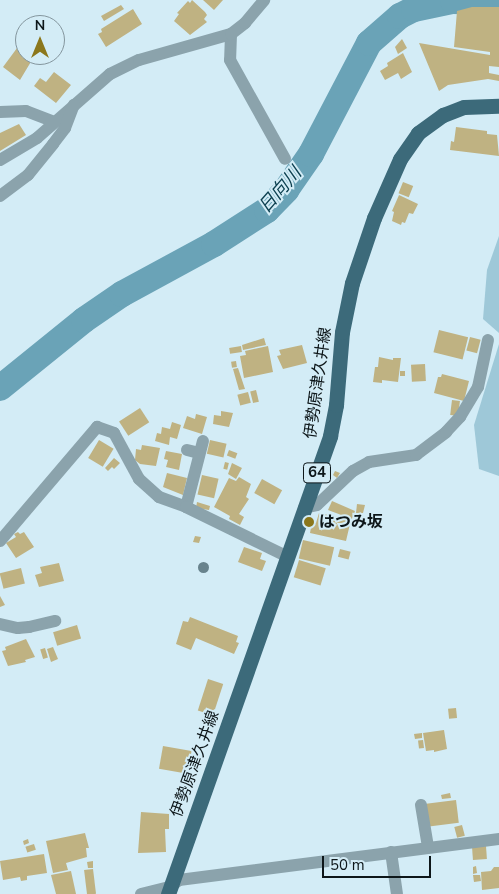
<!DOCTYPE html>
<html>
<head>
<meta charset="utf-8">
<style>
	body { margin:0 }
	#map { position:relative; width:499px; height:894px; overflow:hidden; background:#d3ecf6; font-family:"Nunito Sans","Noto Sans JP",sans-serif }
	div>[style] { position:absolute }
	.green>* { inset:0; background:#9ec8d8 }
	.river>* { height:26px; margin:-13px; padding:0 13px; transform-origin:13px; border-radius:13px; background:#6aa3b7 }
	.building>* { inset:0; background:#bfb282; transform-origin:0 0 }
	.minor>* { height:12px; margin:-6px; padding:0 6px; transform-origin:6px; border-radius:6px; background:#8ba3ac }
	.primary>* { height:15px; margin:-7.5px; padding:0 7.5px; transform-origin:7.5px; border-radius:7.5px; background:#3c6a7a }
	.trees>* { width:11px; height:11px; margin:-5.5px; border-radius:50%; background:#68838d }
	.dots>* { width:14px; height:14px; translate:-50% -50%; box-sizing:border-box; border:2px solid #d3ecf6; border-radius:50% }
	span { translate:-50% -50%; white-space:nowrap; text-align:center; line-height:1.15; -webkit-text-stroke:4px #d3ecf6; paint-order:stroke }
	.shield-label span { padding:1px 4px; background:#d3ecf6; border:1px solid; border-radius:4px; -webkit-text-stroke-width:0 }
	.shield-label { font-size:15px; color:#0d1619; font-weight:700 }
	.street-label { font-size:16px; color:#0d1619 }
	.poi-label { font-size:16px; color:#0d1619; font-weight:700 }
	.left { translate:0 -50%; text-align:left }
	.water-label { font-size:18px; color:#0d4050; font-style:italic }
	.north { position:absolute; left:15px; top:15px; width:50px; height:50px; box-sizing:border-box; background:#d3ecf6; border:1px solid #84969e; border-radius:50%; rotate:0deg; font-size:14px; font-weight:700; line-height:20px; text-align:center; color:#0d1619 }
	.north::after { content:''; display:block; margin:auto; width:18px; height:22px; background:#8b771c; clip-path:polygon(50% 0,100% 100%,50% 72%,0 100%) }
	.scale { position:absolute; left:322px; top:856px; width:109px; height:22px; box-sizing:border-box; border:2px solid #0d1619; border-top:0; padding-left:6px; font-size:15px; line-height:18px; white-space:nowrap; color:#0d1619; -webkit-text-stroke:4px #d3ecf6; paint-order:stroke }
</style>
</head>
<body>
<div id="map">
	<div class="green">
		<i style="clip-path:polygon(499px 236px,499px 333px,483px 319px,487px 270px)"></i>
		<i style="clip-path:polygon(499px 344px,499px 476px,479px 469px,474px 425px)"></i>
	</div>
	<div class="river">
		<i style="left:0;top:388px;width:108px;rotate:-39deg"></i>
		<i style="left:84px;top:320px;width:46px;rotate:-34.4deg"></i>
		<i style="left:122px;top:294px;width:105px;rotate:-28.5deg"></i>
		<i style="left:214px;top:244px;width:63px;rotate:-32.7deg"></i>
		<i style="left:267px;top:210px;width:28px;rotate:-46deg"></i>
		<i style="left:286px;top:190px;width:44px;rotate:-55.2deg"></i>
		<i style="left:311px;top:154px;width:125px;rotate:-62.4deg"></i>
		<i style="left:369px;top:43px;width:41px;rotate:-41.1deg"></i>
		<i style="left:400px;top:16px;width:16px;rotate:-27deg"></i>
		<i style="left:414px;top:9px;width:40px;rotate:-12deg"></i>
		<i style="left:453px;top:1px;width:46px;rotate:1.2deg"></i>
	</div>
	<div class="building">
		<i style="clip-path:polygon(192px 0,205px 12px,207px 15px,204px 19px,207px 22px,190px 35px,174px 21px,179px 14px,177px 13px,188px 1px,190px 3px)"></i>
		<i style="clip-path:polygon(203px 0,223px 0,214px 10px)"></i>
		<i style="clip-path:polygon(121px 5px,124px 9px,104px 21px,101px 16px)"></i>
		<i style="clip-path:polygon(472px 7px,499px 7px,499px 67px,489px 66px,489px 73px,499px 75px,499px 81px,488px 79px,448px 85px,439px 91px,419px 43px,490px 55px,490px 52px,454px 47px,457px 11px)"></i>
		<i style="clip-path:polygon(133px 9px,142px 24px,106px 47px,98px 34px,102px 32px,101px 29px)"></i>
		<i style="clip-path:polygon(402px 39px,407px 48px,398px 54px,395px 47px)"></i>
		<i style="clip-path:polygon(23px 40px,25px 42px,25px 55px,35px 55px,20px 80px,3px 67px)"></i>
		<i style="clip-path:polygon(403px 53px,412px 72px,401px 79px,398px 73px,385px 80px,380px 71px,388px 66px,387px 63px)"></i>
		<i style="clip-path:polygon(54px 72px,71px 85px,56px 103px,34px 86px,40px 78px,46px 82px)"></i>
		<i style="clip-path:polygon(19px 124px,26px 135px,0 151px,0 133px)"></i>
		<i style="clip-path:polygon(456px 127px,487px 131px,487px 134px,497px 135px,499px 156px,450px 150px,451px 141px,454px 142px)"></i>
		<i style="left:403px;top:182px;width:11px;height:12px;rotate:22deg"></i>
		<i style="clip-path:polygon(399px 195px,418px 204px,413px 214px,409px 213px,405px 223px,402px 222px,401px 225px,392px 221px,394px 212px,392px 211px)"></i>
		<i style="left:439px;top:330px;width:30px;height:23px;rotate:14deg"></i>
		<i style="left:470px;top:337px;width:11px;height:14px;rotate:15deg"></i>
		<i style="clip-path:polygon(264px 338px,266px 345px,243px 350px,242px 345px)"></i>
		<i style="clip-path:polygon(302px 345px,307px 363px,283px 369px,277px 356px,281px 355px,279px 350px)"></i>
		<i style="left:241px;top:346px;width:6px;height:12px;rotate:81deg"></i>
		<i style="clip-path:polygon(268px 346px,273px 372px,244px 378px,240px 356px,246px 355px,245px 351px)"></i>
		<i style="clip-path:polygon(379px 357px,393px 360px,393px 358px,401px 358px,398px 382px,382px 380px,382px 383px,373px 382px,375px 367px,378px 367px)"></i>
		<i style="left:236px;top:361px;width:6px;height:5px;rotate:81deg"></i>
		<i style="left:425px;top:364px;width:17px;height:14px;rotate:87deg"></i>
		<i style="clip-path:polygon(238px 368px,245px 389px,239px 390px,233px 369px)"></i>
		<i style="left:400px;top:371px;width:5px;height:5px"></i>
		<i style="clip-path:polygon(442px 374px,469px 381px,464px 401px,434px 393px,438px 377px,441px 377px)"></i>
		<i style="left:256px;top:390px;width:12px;height:6px;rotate:76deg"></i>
		<i style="left:248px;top:392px;width:11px;height:11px;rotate:75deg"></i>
		<i style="left:452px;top:400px;width:8px;height:15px;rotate:7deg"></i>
		<i style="left:140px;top:408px;width:17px;height:25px;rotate:57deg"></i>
		<i style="clip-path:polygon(221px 411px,233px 413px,229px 427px,213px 424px,214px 415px,221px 416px)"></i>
		<i style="clip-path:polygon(196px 414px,207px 417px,202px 434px,183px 428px,187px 416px,195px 419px)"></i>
		<i style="clip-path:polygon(172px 422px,181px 425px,177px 439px,170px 437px,169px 445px,155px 441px,157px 433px,161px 434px,162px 427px,170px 429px)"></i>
		<i style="left:99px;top:440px;width:17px;height:21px;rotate:31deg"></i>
		<i style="left:210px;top:440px;width:17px;height:14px;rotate:13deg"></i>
		<i style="clip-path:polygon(142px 445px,160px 448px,156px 466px,140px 464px,135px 460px,136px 449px,141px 450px)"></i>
		<i style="left:229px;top:450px;width:9px;height:6px;rotate:21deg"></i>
		<i style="clip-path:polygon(166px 451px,182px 454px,179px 470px,166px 467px,168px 460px,164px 459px)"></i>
		<i style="clip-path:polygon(114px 458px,120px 463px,114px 469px,112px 467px,108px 471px,105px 468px)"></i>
		<i style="left:225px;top:462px;width:4px;height:7px;rotate:14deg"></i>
		<i style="clip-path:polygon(232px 463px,242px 468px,236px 479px,228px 474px)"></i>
		<i style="clip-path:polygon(335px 471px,340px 473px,337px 478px,333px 475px)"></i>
		<i style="clip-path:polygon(167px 473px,187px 478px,183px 495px,163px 487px)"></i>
		<i style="left:202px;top:475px;width:17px;height:20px;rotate:13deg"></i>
		<i style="clip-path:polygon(239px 477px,251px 484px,246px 497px,249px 499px,239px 514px,244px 517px,240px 525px,229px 519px,230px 516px,214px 507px,229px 478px,236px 481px)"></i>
		<i style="left:262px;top:479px;width:23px;height:16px;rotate:29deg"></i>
		<i style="clip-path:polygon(332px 501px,355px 511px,352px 519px,328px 510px)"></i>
		<i style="clip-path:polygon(197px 502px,210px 506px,209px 510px,196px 508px)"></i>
		<i style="clip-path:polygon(357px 504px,365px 505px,363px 513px,356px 513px)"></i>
		<i style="clip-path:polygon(319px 513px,348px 519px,350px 524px,346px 541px,310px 533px,312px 522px,316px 523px)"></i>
		<i style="clip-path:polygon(357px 514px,363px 517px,360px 525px,353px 522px)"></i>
		<i style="clip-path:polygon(18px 532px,20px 534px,24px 532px,34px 547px,16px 558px,6px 543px,16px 537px,14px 534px)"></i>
		<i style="clip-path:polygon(195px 536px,201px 537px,199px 543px,193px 542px)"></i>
		<i style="left:303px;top:540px;width:32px;height:19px;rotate:13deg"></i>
		<i style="clip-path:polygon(244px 547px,262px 553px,260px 559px,266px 561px,262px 571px,238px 562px)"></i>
		<i style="left:340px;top:549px;width:11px;height:8px;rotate:15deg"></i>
		<i style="left:299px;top:560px;width:28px;height:18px;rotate:17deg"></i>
		<i style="clip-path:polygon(59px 563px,64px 581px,39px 587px,35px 575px,42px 573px,40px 567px)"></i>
		<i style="left:21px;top:568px;width:16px;height:22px;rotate:76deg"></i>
		<i style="clip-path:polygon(0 596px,5px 605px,0 607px)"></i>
		<i style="clip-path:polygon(190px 617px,238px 636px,236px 642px,239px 643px,234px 654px,196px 638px,191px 650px,176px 644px,183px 621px,188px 622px)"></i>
		<i style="left:77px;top:625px;width:14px;height:25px;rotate:73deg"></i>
		<i style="clip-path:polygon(26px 639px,35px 657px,25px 660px,26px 662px,8px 666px,2px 651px,6px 650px,5px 647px)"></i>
		<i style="clip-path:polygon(53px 647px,58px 659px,51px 662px,47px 649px)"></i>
		<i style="left:45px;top:648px;width:10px;height:5px;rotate:73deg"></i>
		<i style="left:208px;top:679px;width:16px;height:33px;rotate:18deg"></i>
		<i style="left:456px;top:708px;width:10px;height:8px;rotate:84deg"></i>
		<i style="clip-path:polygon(444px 730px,447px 749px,434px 752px,434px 750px,426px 751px,423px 733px)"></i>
		<i style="clip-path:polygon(422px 733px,422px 738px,415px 739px,414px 734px)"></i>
		<i style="left:423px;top:740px;width:8px;height:5px;rotate:83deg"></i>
		<i style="left:163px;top:746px;width:29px;height:23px;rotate:10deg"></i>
		<i style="clip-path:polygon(450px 793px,451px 798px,442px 799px,441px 795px)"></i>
		<i style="left:456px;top:800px;width:23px;height:30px;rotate:83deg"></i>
		<i style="clip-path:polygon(141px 812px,169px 814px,169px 829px,165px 829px,166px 852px,138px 853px)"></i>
		<i style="left:462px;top:825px;width:11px;height:8px;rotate:75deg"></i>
		<i style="clip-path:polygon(85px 833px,89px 848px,86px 848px,87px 857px,66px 863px,68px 870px,53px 873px,46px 841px)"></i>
		<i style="clip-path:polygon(28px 839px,29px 843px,24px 845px,23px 841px)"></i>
		<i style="left:34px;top:844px;width:6px;height:9px;rotate:72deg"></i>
		<i style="left:486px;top:846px;width:13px;height:14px;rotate:86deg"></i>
		<i style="clip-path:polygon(44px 854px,47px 873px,27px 876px,27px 880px,21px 881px,20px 877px,3px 880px,0 861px)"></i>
		<i style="clip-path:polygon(93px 861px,93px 868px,88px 868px,87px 862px)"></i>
		<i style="clip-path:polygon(476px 866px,477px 873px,473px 874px,473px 867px)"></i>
		<i style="clip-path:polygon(494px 867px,499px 867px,499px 888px,482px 890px,481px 872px,491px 871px)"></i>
		<i style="left:93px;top:869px;width:25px;height:9px;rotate:83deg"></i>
		<i style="clip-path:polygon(71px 871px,76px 894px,56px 894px,51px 875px)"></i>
		<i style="clip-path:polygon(473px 875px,480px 875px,481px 881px,474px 882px)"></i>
	</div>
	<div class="minor">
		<i style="left:231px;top:34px;width:26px;rotate:92deg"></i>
		<i style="left:230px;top:60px;width:113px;rotate:60.9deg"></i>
		<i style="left:0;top:112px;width:26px;rotate:-2deg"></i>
		<i style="left:26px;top:111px;width:30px;rotate:21deg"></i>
		<i style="left:0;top:160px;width:43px;rotate:-30.7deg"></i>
		<i style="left:37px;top:138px;width:97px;rotate:-41.2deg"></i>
		<i style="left:110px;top:74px;width:32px;rotate:-26deg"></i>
		<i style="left:139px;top:60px;width:96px;rotate:-15.8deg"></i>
		<i style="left:231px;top:34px;width:18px;rotate:-38deg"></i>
		<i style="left:245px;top:23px;width:30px;rotate:-50deg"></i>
		<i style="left:0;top:196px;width:35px;rotate:-37deg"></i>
		<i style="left:28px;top:175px;width:40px;rotate:-51deg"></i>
		<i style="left:53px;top:144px;width:20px;rotate:-53deg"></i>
		<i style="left:65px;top:128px;width:25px;rotate:-69deg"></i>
		<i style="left:187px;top:450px;width:12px;rotate:14deg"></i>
		<i style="left:186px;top:507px;width:68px;rotate:-75.6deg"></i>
		<i style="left:304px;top:508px;width:13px;rotate:-13deg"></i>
		<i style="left:317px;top:505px;width:50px;rotate:-43.4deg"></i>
		<i style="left:353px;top:471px;width:18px;rotate:-29deg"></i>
		<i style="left:369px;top:462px;width:48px;rotate:-8.5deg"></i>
		<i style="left:416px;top:455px;width:38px;rotate:-37deg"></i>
		<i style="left:446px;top:432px;width:21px;rotate:-47deg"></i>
		<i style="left:460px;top:417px;width:35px;rotate:-59deg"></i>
		<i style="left:478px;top:387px;width:48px;rotate:-78deg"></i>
		<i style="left:0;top:541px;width:150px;rotate:-49.6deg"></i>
		<i style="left:97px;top:427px;width:18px;rotate:19deg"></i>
		<i style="left:114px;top:433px;width:52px;rotate:61.5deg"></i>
		<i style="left:139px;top:479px;width:27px;rotate:42deg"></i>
		<i style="left:159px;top:497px;width:29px;rotate:20deg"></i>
		<i style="left:186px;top:507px;width:114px;rotate:26.1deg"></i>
		<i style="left:0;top:624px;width:18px;rotate:13deg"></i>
		<i style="left:18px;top:628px;width:11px;rotate:-5deg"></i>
		<i style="left:29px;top:627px;width:27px;rotate:-13deg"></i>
		<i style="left:421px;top:805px;width:43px;rotate:80.5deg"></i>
		<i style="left:391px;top:852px;width:42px;rotate:81.9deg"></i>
		<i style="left:141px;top:894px;width:30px;rotate:-14deg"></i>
		<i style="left:170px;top:887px;width:11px;rotate:-38deg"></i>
		<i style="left:179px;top:880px;width:323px;rotate:-7.3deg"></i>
	</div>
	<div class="primary">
		<i style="left:168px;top:894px;width:486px;rotate:-70.5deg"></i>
		<i style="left:330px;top:436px;width:32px;rotate:-79deg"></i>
		<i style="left:336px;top:405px;width:73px;rotate:-85.3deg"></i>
		<i style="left:342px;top:332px;width:50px;rotate:-78.5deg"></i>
		<i style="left:352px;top:283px;width:69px;rotate:-71.3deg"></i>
		<i style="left:374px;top:218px;width:64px;rotate:-66.2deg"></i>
		<i style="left:400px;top:159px;width:32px;rotate:-55deg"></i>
		<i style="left:418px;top:133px;width:31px;rotate:-36deg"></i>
		<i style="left:443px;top:115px;width:22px;rotate:-21deg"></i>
		<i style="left:464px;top:107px;width:35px;rotate:-2deg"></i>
	</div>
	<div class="trees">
		<i style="left:203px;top:567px"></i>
	</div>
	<div class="dots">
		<i style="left:309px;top:522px;background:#8b771c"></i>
	</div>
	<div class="shield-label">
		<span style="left:317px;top:473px">64</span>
	</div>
	<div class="street-label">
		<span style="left:318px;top:383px;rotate:-82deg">伊勢原津久井線</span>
		<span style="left:195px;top:764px;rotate:-70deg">伊勢原津久井線</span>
	</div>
	<div class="poi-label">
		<span class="left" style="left:319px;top:522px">はつみ坂</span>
	</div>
	<div class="water-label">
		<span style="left:280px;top:190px;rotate:-49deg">日向川</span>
	</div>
	<div class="north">N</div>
	<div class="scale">50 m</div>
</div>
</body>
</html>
